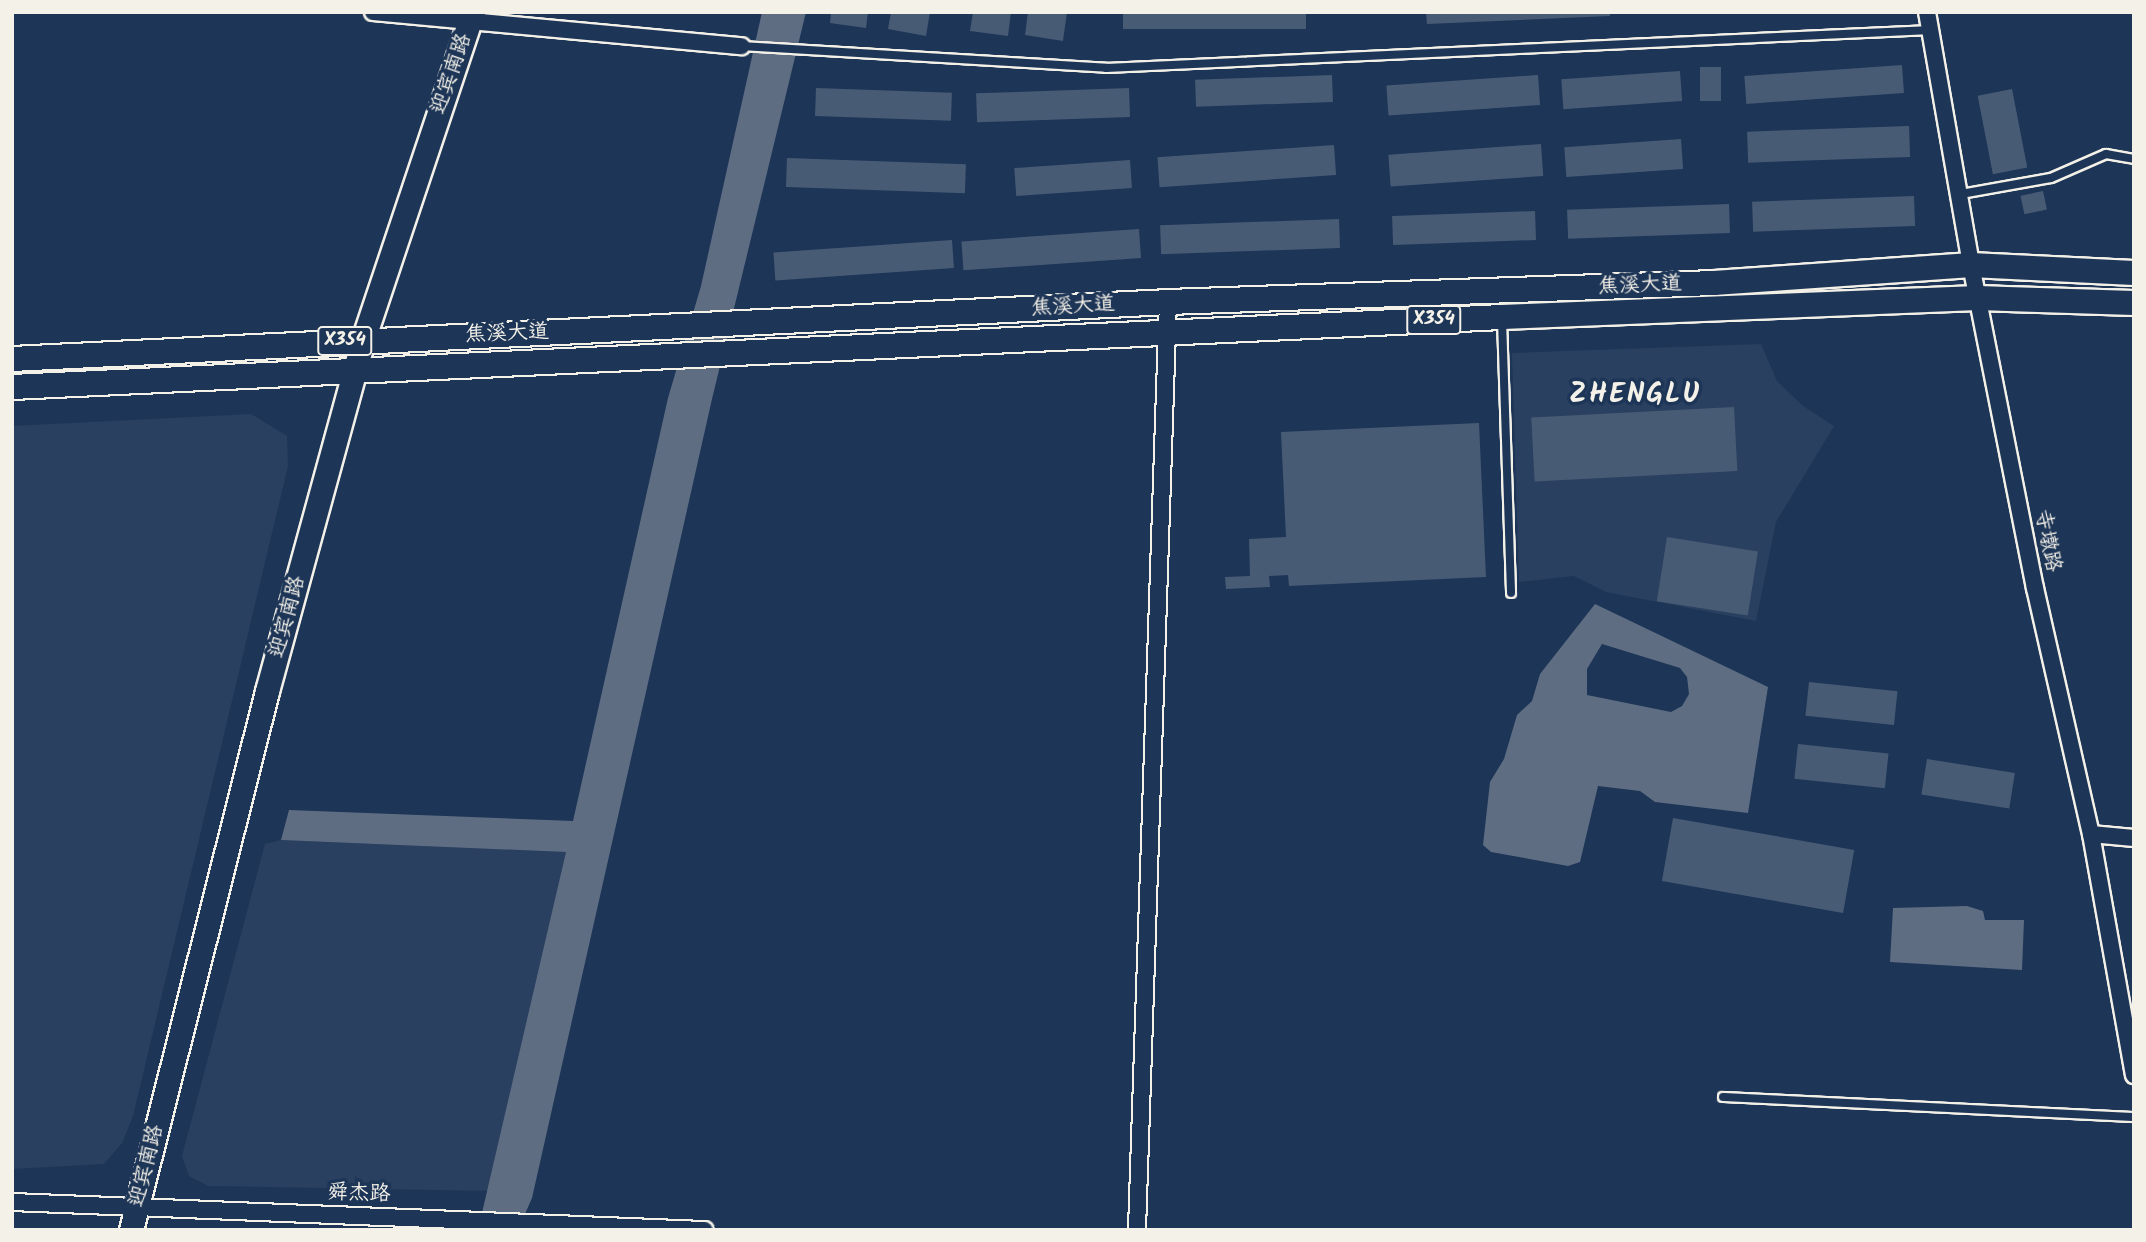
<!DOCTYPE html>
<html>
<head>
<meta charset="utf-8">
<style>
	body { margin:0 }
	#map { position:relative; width:2146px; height:1242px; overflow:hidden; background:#1d3557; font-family:Kalam,"LXGW WenKai TC",sans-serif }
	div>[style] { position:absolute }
	.built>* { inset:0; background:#2a4060 }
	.water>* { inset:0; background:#5e6d82 }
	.building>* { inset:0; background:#485b74; transform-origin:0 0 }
	.roads { filter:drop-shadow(2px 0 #f4f1e8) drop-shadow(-2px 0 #f4f1e8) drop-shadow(0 2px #f4f1e8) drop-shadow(0 -2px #f4f1e8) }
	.lane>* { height:8px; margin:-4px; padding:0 4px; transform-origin:4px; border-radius:4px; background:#1d3557 }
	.street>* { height:16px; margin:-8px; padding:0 8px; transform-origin:8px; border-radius:8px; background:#1d3557 }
	.secondary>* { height:23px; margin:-11.5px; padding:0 11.5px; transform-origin:11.5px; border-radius:11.5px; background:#1d3557 }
	.primary>* { height:24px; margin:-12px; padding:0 12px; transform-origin:12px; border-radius:12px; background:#1d3557 }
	span { translate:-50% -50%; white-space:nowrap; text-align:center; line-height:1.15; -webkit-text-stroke:7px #1d3557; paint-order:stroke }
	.shield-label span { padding:2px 5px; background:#1d3557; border:2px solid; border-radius:5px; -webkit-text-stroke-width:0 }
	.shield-label { font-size:19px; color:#f4f1e8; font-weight:700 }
	.street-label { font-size:21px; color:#f4f1e8 }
	.district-label { font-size:28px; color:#f4f1e8; font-weight:700; letter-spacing:2px }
	.frame { position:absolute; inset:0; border:14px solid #f4f1e8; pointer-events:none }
</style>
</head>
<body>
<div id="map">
	<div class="built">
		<i style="clip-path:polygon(1761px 344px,1777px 381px,1803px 406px,1834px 426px,1776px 522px,1756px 621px,1606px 592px,1574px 576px,1519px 582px,1512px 353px)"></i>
		<i style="clip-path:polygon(251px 414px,287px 436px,288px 466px,133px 1116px,122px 1143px,104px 1164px,12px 1169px,12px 426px)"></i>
		<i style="clip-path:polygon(281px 840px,566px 852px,490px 1191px,208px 1186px,189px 1176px,182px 1156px,265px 844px)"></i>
	</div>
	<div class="water">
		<i style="clip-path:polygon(762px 12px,806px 12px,712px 399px,532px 1198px,518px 1230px,478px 1230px,566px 852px,281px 840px,289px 810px,573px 821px,668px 398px,701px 286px)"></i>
		<i style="clip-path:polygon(evenodd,1595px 604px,1768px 687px,1748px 813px,1655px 802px,1640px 791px,1598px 786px,1580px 862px,1568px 866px,1491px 852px,1483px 845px,1490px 782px,1504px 759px,1517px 715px,1532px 701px,1540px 674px,1595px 604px,1602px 644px,1680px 668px,1687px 677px,1689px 694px,1682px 706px,1671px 712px,1587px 695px,1587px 669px,1602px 644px)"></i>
		<i style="clip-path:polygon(1967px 906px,1983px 911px,1985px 920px,2024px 920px,2022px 970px,1890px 962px,1893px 908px)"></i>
	</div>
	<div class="building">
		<i style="clip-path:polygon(831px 12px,868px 12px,866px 28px,830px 23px)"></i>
		<i style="clip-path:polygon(891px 12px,930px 12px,926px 36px,888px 29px)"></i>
		<i style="clip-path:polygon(973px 12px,1011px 12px,1008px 36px,970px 31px)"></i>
		<i style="clip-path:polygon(1028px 12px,1067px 12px,1063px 41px,1025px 35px)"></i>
		<i style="left:1123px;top:12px;width:183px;height:17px"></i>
		<i style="clip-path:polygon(1426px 12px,1610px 12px,1610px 16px,1427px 24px)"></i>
		<i style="left:1902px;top:65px;width:28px;height:158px;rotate:86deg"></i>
		<i style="left:1700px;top:67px;width:21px;height:34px"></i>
		<i style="left:1680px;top:71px;width:30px;height:119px;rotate:86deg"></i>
		<i style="left:1332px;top:75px;width:27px;height:137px;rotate:88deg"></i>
		<i style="left:1538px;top:75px;width:30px;height:152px;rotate:86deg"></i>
		<i style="left:816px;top:88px;width:136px;height:28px;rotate:2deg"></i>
		<i style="left:1129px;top:88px;width:29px;height:153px;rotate:88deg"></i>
		<i style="left:2012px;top:89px;width:80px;height:35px;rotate:79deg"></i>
		<i style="left:1909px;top:126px;width:31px;height:162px;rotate:88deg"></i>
		<i style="left:1681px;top:139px;width:30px;height:117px;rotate:86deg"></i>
		<i style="left:1541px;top:144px;width:32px;height:153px;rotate:86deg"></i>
		<i style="left:1334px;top:145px;width:30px;height:177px;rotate:86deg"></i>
		<i style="left:787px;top:158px;width:179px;height:29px;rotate:2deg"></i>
		<i style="left:1130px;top:160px;width:28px;height:116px;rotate:86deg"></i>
		<i style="left:2043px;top:191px;width:19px;height:23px;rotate:78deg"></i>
		<i style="left:1914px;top:196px;width:30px;height:162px;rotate:88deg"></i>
		<i style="left:1729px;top:204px;width:29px;height:162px;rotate:88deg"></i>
		<i style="left:1535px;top:211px;width:29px;height:143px;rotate:88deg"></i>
		<i style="left:1339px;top:219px;width:29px;height:179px;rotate:88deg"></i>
		<i style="left:1139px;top:229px;width:29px;height:178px;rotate:86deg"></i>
		<i style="left:952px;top:240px;width:28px;height:179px;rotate:86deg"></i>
		<i style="left:1734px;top:407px;width:64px;height:203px;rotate:87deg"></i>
		<i style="clip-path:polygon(1479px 423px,1486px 577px,1289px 586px,1288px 575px,1269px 576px,1270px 587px,1226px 589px,1225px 577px,1250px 576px,1249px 539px,1286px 537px,1281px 432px)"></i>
		<i style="left:1667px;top:537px;width:92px;height:65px;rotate:9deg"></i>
		<i style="left:1809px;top:682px;width:89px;height:34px;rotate:6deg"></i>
		<i style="left:1798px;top:744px;width:91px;height:35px;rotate:6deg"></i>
		<i style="left:1927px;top:759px;width:89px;height:36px;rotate:9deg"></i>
		<i style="left:1673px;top:818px;width:184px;height:64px;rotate:10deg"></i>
	</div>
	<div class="roads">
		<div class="lane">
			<i style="left:741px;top:46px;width:366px;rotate:3.4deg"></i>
			<i style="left:1106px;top:68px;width:826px;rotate:-2.64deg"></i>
			<i style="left:1961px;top:194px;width:91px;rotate:-10.1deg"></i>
			<i style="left:2051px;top:178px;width:60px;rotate:-23.6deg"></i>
			<i style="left:2106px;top:154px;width:28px;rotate:10deg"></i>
			<i style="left:1502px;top:320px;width:273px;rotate:88.1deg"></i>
			<i style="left:1723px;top:1097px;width:411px;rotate:2.8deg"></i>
		</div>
		<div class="street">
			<i style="left:373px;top:12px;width:370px;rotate:5.3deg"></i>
			<i style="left:1927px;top:12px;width:257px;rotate:80.1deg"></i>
			<i style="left:1971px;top:265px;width:329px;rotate:78.8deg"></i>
			<i style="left:2035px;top:588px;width:252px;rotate:77.2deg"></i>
			<i style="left:2091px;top:834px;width:245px;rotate:79.9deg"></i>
			<i style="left:2091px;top:834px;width:43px;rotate:5.3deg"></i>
			<i style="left:12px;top:1202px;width:693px;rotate:2.32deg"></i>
			<i style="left:1137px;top:1230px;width:929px;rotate:-88.09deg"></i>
		</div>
		<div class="secondary">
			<i style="left:131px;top:1230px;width:556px;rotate:-75.84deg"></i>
			<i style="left:267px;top:691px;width:364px;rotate:-74.7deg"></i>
			<i style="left:363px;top:340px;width:346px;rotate:-71.5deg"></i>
		</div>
		<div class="primary">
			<i style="left:12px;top:359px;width:1157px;rotate:-2.82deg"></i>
			<i style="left:1168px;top:302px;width:546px;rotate:-1.99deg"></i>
			<i style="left:1714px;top:283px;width:258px;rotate:-4deg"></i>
			<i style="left:1971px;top:265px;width:163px;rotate:2.8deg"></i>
			<i style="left:12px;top:387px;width:1492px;rotate:-2.69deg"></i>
			<i style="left:1502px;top:317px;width:476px;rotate:-2.3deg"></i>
			<i style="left:1978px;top:298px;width:156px;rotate:1.8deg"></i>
		</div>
	</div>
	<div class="shield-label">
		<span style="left:1434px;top:320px">X354</span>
		<span style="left:345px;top:341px">X354</span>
	</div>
	<div class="street-label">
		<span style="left:452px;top:74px;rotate:-71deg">迎宾南路</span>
		<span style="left:1640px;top:286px;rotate:-2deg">焦溪大道</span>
		<span style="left:1073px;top:307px;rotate:-3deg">焦溪大道</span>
		<span style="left:507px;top:334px;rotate:-2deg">焦溪大道</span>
		<span style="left:2047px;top:541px;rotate:79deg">寺墩路</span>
		<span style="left:288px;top:617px;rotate:-75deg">迎宾南路</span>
		<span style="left:147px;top:1166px;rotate:-76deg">迎宾南路</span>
		<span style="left:359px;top:1194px;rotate:2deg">舜杰路</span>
	</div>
	<div class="district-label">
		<span style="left:1635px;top:395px">ZHENGLU</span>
	</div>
	<div class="frame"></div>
</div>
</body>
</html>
